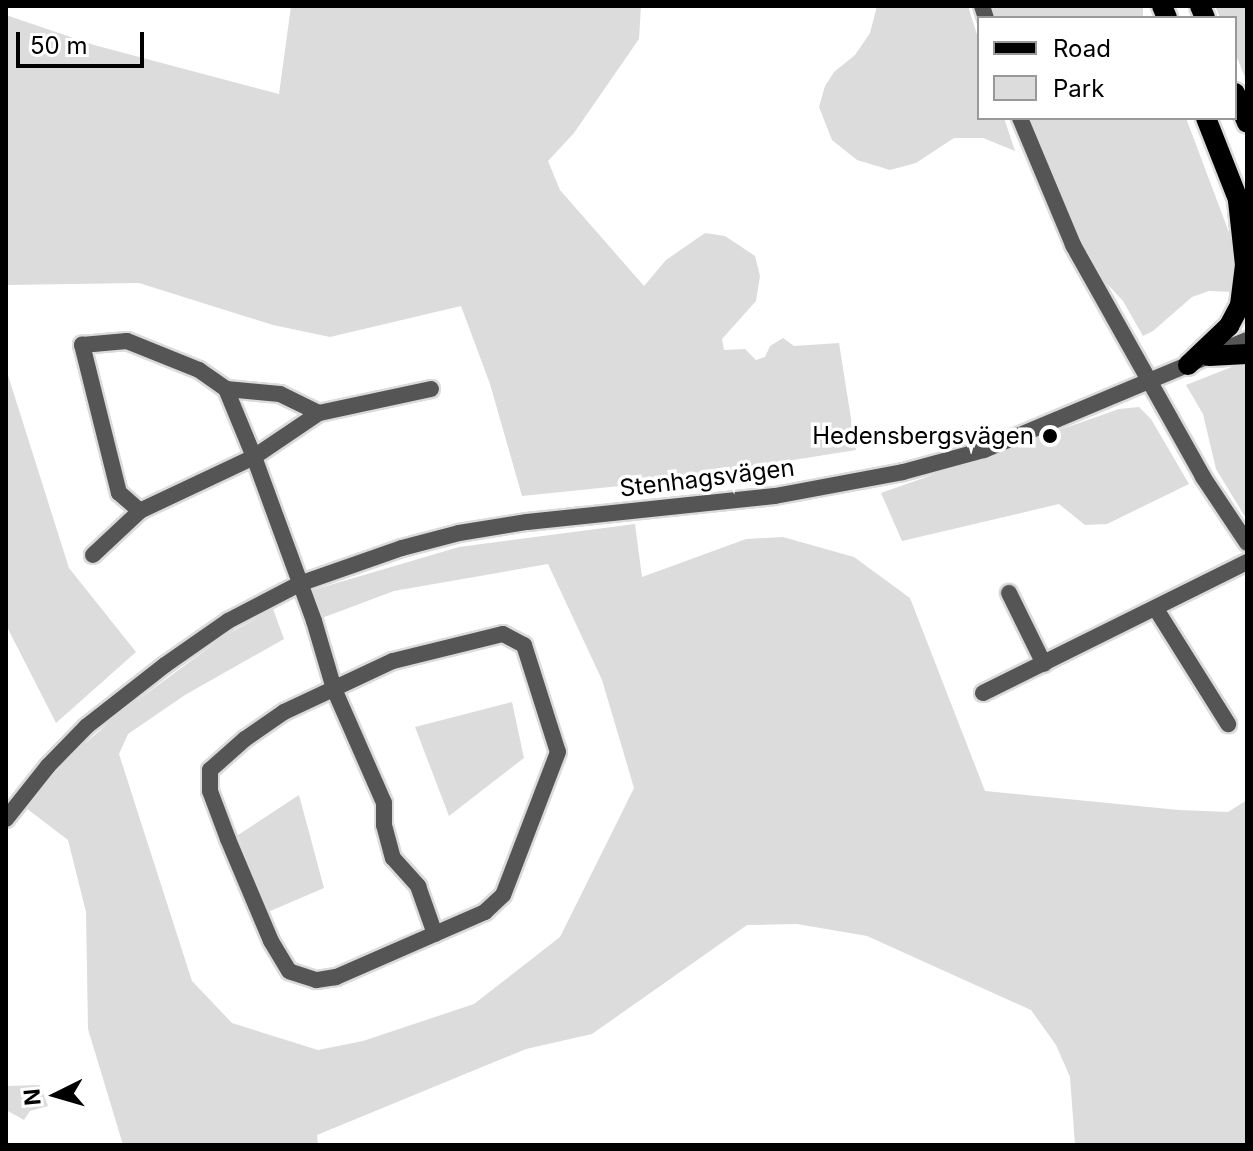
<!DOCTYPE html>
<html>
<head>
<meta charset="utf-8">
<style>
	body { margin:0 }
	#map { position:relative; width:1253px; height:1151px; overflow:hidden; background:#fff; font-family:Inter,sans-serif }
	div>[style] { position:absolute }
	.green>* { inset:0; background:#dcdcdc; transform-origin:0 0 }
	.roads { filter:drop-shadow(2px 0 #dbdbdb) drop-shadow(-2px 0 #dbdbdb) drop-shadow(0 2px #dbdbdb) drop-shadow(0 -2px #dbdbdb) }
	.street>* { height:16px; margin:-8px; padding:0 8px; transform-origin:8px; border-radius:8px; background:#555 }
	.primary>* { height:20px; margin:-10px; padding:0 10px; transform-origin:10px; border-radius:10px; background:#000 }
	.dots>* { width:22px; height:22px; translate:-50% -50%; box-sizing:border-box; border:4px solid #fff; border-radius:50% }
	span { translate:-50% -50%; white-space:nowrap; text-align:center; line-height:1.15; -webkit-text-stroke:7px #fff; paint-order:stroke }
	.poi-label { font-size:24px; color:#000 }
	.right { translate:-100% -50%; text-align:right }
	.street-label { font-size:24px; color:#000 }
	.frame { position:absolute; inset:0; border:8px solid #000; pointer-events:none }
	.legend { position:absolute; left:977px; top:16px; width:260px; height:104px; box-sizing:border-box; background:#fff; border:2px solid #999; margin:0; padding:10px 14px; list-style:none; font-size:24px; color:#000 }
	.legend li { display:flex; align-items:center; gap:16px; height:40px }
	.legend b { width:40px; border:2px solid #999 }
	.north { position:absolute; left:16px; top:1055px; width:80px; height:80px; -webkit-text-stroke:6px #fff; paint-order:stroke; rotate:265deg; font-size:22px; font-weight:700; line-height:32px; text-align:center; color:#000 }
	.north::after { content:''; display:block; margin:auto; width:28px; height:36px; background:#000; clip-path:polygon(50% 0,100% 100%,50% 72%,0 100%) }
	.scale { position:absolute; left:16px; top:32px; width:128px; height:36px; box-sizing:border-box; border:4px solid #000; border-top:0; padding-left:10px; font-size:24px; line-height:28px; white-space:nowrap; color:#000; -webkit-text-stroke:6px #fff; paint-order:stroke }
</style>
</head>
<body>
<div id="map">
	<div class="green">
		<i style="clip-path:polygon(291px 6px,641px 6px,639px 39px,574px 133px,548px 161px,560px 190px,644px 286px,666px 260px,705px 233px,725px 236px,755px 256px,760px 276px,756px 301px,722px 339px,724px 350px,745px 349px,756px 360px,765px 357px,770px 346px,783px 338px,794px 346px,839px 343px,856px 450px,649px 483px,522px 496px,490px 384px,461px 306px,330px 337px,273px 325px,139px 283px,6px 285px,6px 15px,94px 45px,279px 94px)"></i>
		<i style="clip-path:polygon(877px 6px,968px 6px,979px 41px,979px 118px,1004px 118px,1015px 151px,983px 138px,954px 138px,916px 163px,890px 170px,857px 160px,832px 140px,819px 107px,825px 86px,834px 72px,855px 55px,870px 33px)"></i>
		<i style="left:990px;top:6px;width:153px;height:13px"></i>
		<i style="clip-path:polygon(1215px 6px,1247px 6px,1247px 82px,1235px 53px,1235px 18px,1220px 18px)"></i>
		<i style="clip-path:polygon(1030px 118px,1186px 118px,1233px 243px,1237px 258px,1234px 292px,1209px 291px,1192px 297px,1153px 331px,1143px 336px,1123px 301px,1098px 274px,1083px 249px,1048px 172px)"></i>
		<i style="clip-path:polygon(1247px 361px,1247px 520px,1216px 469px,1203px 414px,1186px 385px)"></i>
		<i style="clip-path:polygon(6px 369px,69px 568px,136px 652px,56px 723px,6px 625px)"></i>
		<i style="clip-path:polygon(1139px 407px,1151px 419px,1189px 484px,1107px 524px,1085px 525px,1059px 504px,902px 541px,881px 493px,1119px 409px)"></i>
		<i style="clip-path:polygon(635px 524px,642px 577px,746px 539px,783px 537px,854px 557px,910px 598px,985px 791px,1179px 810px,1228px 812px,1247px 800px,1247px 1145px,1075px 1145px,1070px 1077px,1056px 1045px,1031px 1010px,867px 936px,797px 924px,747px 925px,592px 1034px,526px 1049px,317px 1135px,318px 1145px,123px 1145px,88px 1029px,86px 912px,68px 840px,26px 808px,69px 758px,116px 716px,226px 635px,273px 609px,284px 639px,185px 695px,128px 734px,119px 754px,192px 981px,232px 1023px,318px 1050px,363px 1041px,474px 1004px,560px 937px,634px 788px,602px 680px,548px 564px,394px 591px,314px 621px,306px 592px,459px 547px)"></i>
		<i style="clip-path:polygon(512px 702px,524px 758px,449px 816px,415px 727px)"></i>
		<i style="clip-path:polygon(299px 795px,324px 888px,268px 912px,238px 835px)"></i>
		<i style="clip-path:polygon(40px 1085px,48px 1106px,30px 1111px,24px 1120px,6px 1110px,6px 1086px)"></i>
	</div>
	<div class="roads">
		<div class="street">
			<i style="left:982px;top:6px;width:13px;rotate:72deg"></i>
			<i style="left:1020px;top:118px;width:138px;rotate:67.3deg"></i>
			<i style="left:1073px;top:245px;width:266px;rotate:60.7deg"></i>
			<i style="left:1203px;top:477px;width:79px;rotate:56.3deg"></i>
			<i style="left:226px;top:389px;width:54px;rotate:5.3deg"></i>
			<i style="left:280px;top:394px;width:43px;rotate:26deg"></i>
			<i style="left:431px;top:389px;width:115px;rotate:167.9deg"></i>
			<i style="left:319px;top:413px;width:78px;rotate:145.9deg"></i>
			<i style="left:254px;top:457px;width:126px;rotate:154.7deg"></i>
			<i style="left:140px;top:511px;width:28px;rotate:-139deg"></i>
			<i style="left:119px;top:493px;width:153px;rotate:-104deg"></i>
			<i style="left:82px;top:345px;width:45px;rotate:-5.1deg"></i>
			<i style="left:127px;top:341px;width:78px;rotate:21.9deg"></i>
			<i style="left:199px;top:370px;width:33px;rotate:35deg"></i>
			<i style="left:226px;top:389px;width:74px;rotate:67.6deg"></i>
			<i style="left:254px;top:457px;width:175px;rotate:69.9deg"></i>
			<i style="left:314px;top:621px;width:71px;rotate:73.6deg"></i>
			<i style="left:334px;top:689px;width:124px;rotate:66.3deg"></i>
			<i style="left:384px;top:803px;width:22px;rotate:90deg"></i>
			<i style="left:384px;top:825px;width:34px;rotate:75deg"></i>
			<i style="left:393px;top:858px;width:38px;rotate:48deg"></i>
			<i style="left:418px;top:886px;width:51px;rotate:70.5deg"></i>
			<i style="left:93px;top:555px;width:64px;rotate:-43.1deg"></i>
			<i style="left:1009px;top:593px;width:79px;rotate:63.8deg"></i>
			<i style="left:1156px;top:609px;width:136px;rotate:57.9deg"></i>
			<i style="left:503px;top:634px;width:24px;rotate:28deg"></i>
			<i style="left:524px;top:645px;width:112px;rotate:72.4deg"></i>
			<i style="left:558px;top:752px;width:153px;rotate:111deg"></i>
			<i style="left:503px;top:895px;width:25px;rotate:137deg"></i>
			<i style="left:485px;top:912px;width:163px;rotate:156.4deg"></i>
			<i style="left:336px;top:977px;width:20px;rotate:171deg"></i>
			<i style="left:316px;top:980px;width:28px;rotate:-162deg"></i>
			<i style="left:289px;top:971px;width:35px;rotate:-121deg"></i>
			<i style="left:271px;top:941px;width:111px;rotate:-112.9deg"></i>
			<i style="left:228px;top:839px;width:51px;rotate:-110.6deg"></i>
			<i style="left:210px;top:791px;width:21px;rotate:-90deg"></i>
			<i style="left:210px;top:770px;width:47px;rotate:-41.5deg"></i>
			<i style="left:245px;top:739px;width:47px;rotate:-34.7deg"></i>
			<i style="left:284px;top:712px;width:120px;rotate:-25.1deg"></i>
			<i style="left:393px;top:661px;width:113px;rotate:-13.8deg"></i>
			<i style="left:983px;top:693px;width:295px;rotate:-26.4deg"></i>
			<i style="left:6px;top:819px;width:68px;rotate:-51.6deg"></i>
			<i style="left:48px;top:766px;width:56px;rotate:-45.7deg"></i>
			<i style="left:87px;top:726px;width:99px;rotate:-38deg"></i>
			<i style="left:165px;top:665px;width:77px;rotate:-34.9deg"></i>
			<i style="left:228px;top:621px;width:80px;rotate:-27.5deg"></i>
			<i style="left:299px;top:584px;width:109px;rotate:-19.3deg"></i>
			<i style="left:402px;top:548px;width:59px;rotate:-14.7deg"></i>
			<i style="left:459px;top:533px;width:69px;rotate:-9.2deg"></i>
			<i style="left:527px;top:522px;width:249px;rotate:-6deg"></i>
			<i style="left:775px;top:496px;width:130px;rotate:-10.6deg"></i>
			<i style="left:903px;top:472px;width:84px;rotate:-15.2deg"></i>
			<i style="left:984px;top:450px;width:285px;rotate:-22.7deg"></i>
		</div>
		<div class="primary">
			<i style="left:1162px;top:6px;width:13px;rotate:67deg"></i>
			<i style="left:1200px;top:6px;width:13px;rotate:67deg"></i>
			<i style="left:1235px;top:93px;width:32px;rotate:68deg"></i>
			<i style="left:1206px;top:118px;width:101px;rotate:68.5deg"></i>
			<i style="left:1209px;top:356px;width:38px;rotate:-3deg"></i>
			<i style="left:1188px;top:365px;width:57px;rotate:-43.6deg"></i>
			<i style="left:1229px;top:326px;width:24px;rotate:-62deg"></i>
			<i style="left:1240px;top:305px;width:40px;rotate:-82.9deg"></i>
			<i style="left:1245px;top:265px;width:64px;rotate:-96.2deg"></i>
		</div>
	</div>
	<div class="dots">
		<i style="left:1050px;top:436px;background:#000"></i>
	</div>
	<div class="poi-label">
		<span class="right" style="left:1034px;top:436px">Hedensbergsvägen</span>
	</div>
	<div class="street-label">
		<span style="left:707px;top:478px;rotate:-7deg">Stenhagsvägen</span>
	</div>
	<div class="frame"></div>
	<ul class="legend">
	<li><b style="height:10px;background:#000"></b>Road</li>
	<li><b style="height:22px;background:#dcdcdc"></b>Park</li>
	</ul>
	<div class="north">N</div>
	<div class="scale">50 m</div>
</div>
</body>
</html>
